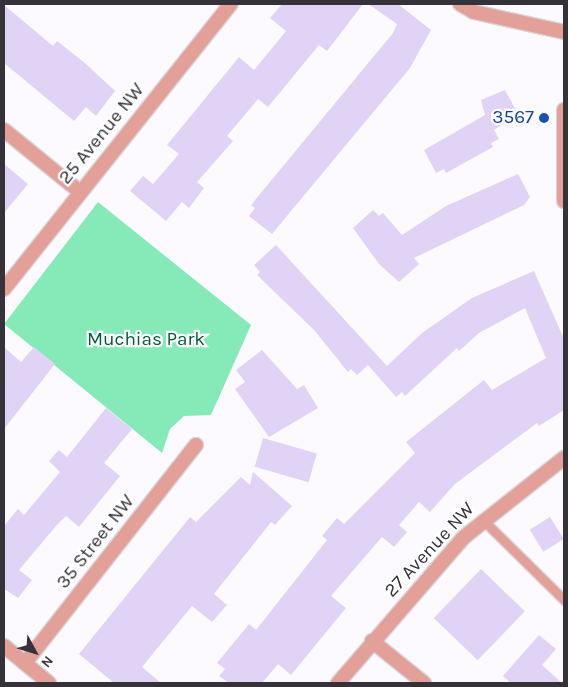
<!DOCTYPE html>
<html>
<head>
<meta charset="utf-8">
<style>
	body { margin:0 }
	#map { position:relative; width:568px; height:687px; overflow:hidden; background:#fcfafe; font-family:Karla,sans-serif }
	div>[style] { position:absolute }
	.green>* { inset:0; background:#85e9b8 }
	.building>* { inset:0; background:#e1d3f5; transform-origin:0 0 }
	.roads { filter:drop-shadow(1px 0 #d8d6db) drop-shadow(-1px 0 #d8d6db) drop-shadow(0 1px #d8d6db) drop-shadow(0 -1px #d8d6db) }
	.service>* { height:9px; margin:-4.5px; padding:0 4.5px; transform-origin:4.5px; border-radius:4.5px; background:#e3a099 }
	.minor>* { height:14px; margin:-7px; padding:0 7px; transform-origin:7px; border-radius:7px; background:#e3a099 }
	.tertiary>* { height:14px; margin:-7px; padding:0 7px; transform-origin:7px; border-radius:7px; background:#e3a099 }
	.dots>* { width:14px; height:14px; translate:-50% -50%; box-sizing:border-box; border:2px solid #fff; border-radius:50% }
	span { translate:-50% -50%; white-space:nowrap; text-align:center; line-height:1.15; -webkit-text-stroke:4.5px #fff; paint-order:stroke }
	.transit-label { font-size:19px; color:#164399 }
	.right { translate:-100% -50%; text-align:right }
	.street-label { font-size:19px; color:#353239 }
	.park-label { font-size:19px; color:#055b3c }
	.frame { position:absolute; inset:0; border:5px solid #353239; pointer-events:none }
	.north { position:absolute; left:10px; top:627px; width:50px; height:50px; -webkit-text-stroke:4px #fff; paint-order:stroke; rotate:129deg; font-size:14px; font-weight:700; line-height:20px; text-align:center; color:#353239 }
	.north::after { content:''; display:block; margin:auto; width:18px; height:22px; background:#353239; clip-path:polygon(50% 0,100% 100%,50% 72%,0 100%) }
</style>
</head>
<body>
<div id="map">
	<div class="green">
		<i style="clip-path:polygon(98px 202px,251px 325px,211px 415px,184px 416px,170px 429px,162px 453px,4px 324px)"></i>
	</div>
	<div class="building">
		<i style="clip-path:polygon(282px 4px,363px 4px,327px 51px,319px 45px,268px 107px,258px 99px,227px 136px,233px 141px,197px 182px,204px 188px,189px 208px,182px 202px,166px 221px,130px 191px,143px 176px,153px 184px,179px 154px,167px 145px,239px 57px,254px 70px,286px 31px,270px 18px)"></i>
		<i style="clip-path:polygon(368px 4px,398px 4px,431px 30px,410px 68px,272px 234px,249px 216px,255px 208px,251px 205px,393px 33px,397px 24px)"></i>
		<i style="clip-path:polygon(4px 5px,53px 46px,57px 41px,85px 63px,115px 91px,96px 116px,86px 107px,74px 121px,4px 63px)"></i>
		<i style="clip-path:polygon(505px 90px,518px 114px,494px 130px,499px 139px,491px 143px,493px 147px,446px 173px,444px 169px,436px 173px,424px 150px,485px 115px,481px 100px)"></i>
		<i style="clip-path:polygon(4px 164px,28px 184px,4px 213px)"></i>
		<i style="clip-path:polygon(518px 174px,530px 197px,524px 205px,414px 258px,419px 264px,399px 282px,379px 264px,353px 228px,373px 210px,379px 216px,383px 213px,402px 235px,446px 206px)"></i>
		<i style="clip-path:polygon(276px 245px,387px 366px,422px 333px,472px 298px,534px 271px,564px 339px,564px 410px,539px 426px,537px 423px,455px 484px,430px 512px,419px 502px,399px 525px,407px 532px,394px 547px,382px 537px,331px 596px,346px 608px,291px 675px,278px 664px,262px 683px,229px 683px,219px 676px,225px 669px,217px 663px,249px 624px,256px 630px,327px 540px,322px 536px,337px 518px,344px 524px,415px 453px,406px 442px,484px 380px,492px 390px,546px 358px,525px 308px,479px 333px,459px 351px,457px 348px,405px 396px,402px 392px,396px 397px,368px 365px,357px 375px,351px 369px,348px 372px,314px 330px,257px 275px,260px 272px,254px 265px)"></i>
		<i style="clip-path:polygon(4px 347px,21px 362px,34px 347px,55px 364px,4px 429px)"></i>
		<i style="clip-path:polygon(262px 350px,297px 389px,304px 385px,318px 408px,269px 437px,235px 389px,245px 382px,236px 370px)"></i>
		<i style="clip-path:polygon(106px 408px,132px 429px,104px 463px,120px 476px,79px 527px,66px 516px,56px 526px,19px 570px,32px 580px,18px 598px,4px 589px,4px 526px,18px 509px,24px 515px,60px 472px,49px 461px,59px 450px,67px 457px)"></i>
		<i style="left:263px;top:438px;width:56px;height:30px;rotate:16deg"></i>
		<i style="clip-path:polygon(253px 472px,292px 506px,275px 525px,271px 522px,214px 594px,227px 605px,212px 622px,192px 606px,142px 667px,161px 683px,114px 683px,79px 654px,190px 517px,196px 522px,241px 477px,250px 485px)"></i>
		<i style="left:550px;top:517px;width:26px;height:24px;rotate:58deg"></i>
		<i style="left:481px;top:569px;width:61px;height:68px;rotate:44deg"></i>
		<i style="clip-path:polygon(539px 635px,556px 649px,542px 665px,562px 683px,511px 683px,503px 676px)"></i>
	</div>
	<div class="roads">
		<div class="service">
			<i style="left:482px;top:519px;width:115px;rotate:44.6deg"></i>
		</div>
		<div class="minor">
			<i style="left:4px;top:130px;width:98px;rotate:39.2deg"></i>
			<i style="left:4px;top:289px;width:364px;rotate:-51.5deg"></i>
			<i style="left:372px;top:641px;width:67px;rotate:38.9deg"></i>
			<i style="left:4px;top:646px;width:58px;rotate:39.4deg"></i>
			<i style="left:25px;top:663px;width:277px;rotate:-51.9deg"></i>
			<i style="left:338px;top:683px;width:191px;rotate:-49.2deg"></i>
			<i style="left:463px;top:538px;width:129px;rotate:-38.4deg"></i>
		</div>
		<div class="tertiary">
			<i style="left:460px;top:4px;width:16px;rotate:30deg"></i>
			<i style="left:474px;top:12px;width:92px;rotate:12.5deg"></i>
			<i style="left:564px;top:110px;width:91px;rotate:90deg"></i>
		</div>
	</div>
	<div class="dots">
		<i style="left:544px;top:118px;background:#1a4fb4"></i>
	</div>
	<div class="transit-label">
		<span class="right" style="left:534px;top:118px">3567</span>
	</div>
	<div class="street-label">
		<span style="left:102px;top:134px;rotate:-51deg">25 Avenue NW</span>
		<span style="left:96px;top:542px;rotate:-52deg">35 Street NW</span>
		<span style="left:430px;top:550px;rotate:-47deg">27 Avenue NW</span>
	</div>
	<div class="park-label">
		<span style="left:146px;top:340px">Muchias Park</span>
	</div>
	<div class="frame"></div>
	<div class="north">N</div>
</div>
</body>
</html>
